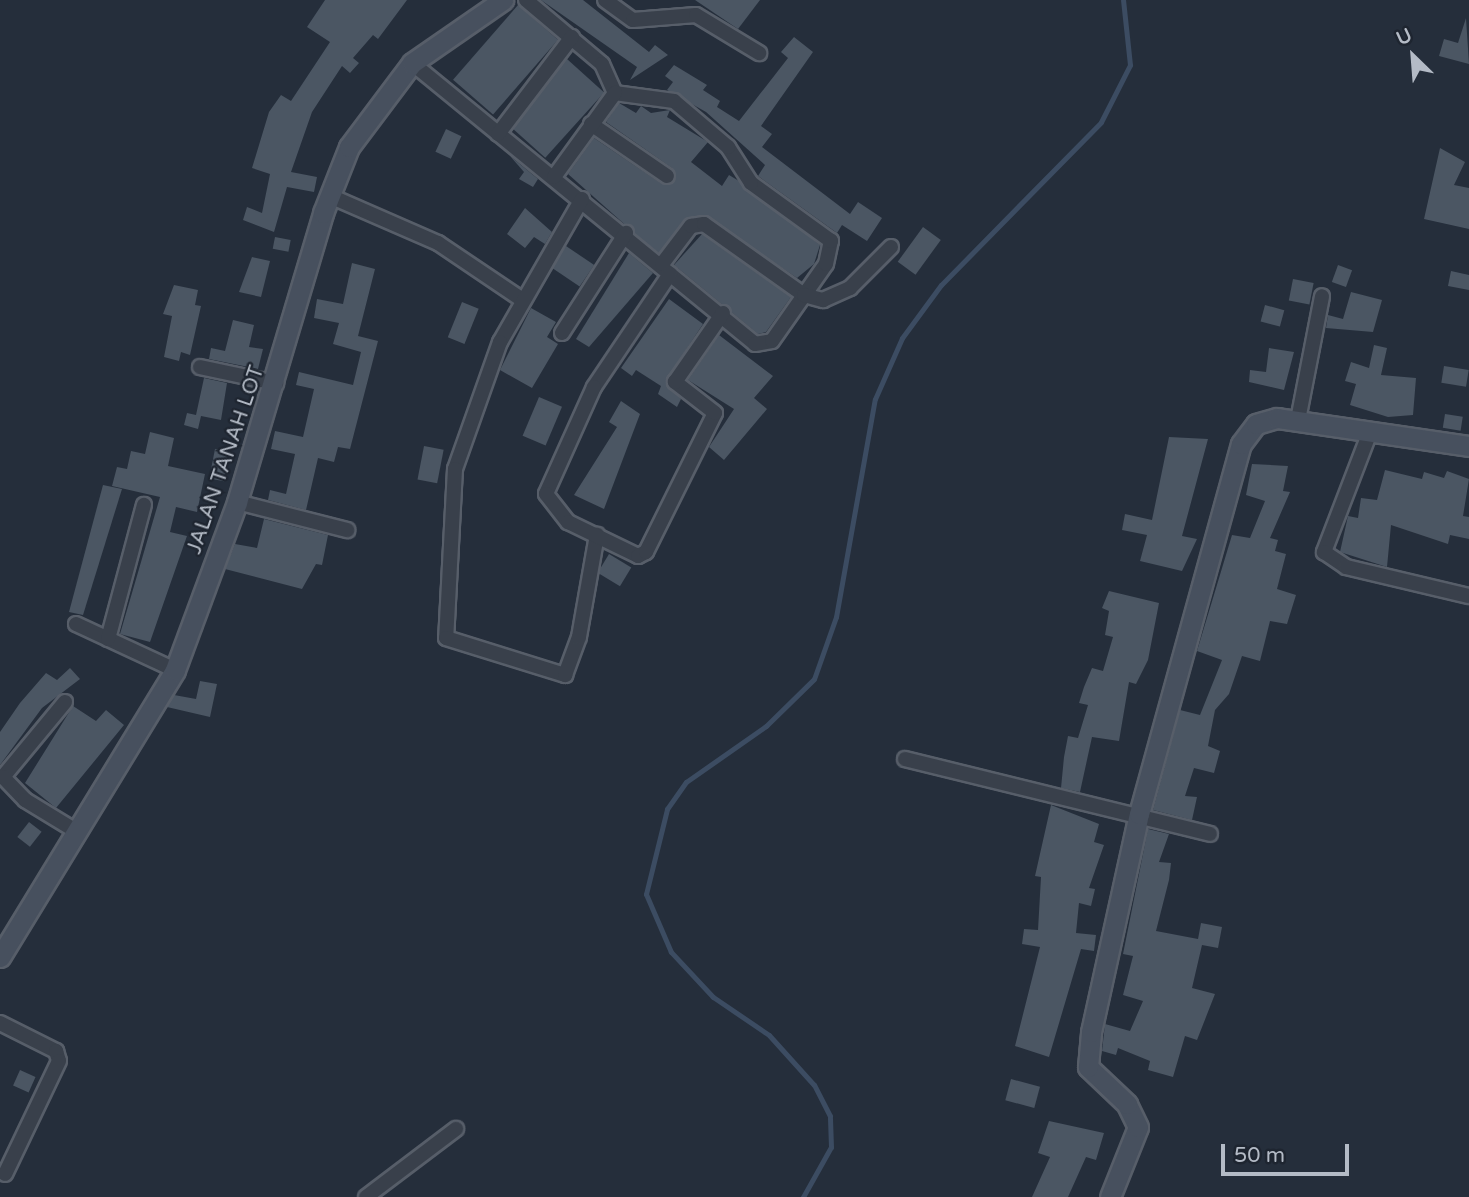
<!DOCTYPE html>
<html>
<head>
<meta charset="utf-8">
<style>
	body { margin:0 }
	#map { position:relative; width:1469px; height:1197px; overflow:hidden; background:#252e3b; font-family:"Varela Round",sans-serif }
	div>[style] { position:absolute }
	.stream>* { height:5px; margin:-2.5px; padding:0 2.5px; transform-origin:2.5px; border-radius:2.5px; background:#3c4c62 }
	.building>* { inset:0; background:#4b5663; transform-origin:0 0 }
	.roads { filter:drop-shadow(2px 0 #575e69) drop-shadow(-2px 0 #575e69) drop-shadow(0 2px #575e69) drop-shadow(0 -2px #575e69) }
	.street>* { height:14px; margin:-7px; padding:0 7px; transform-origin:7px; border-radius:7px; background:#39404b }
	.secondary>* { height:19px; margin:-9.5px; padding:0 9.5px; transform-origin:9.5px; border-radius:9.5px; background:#47505e }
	span { translate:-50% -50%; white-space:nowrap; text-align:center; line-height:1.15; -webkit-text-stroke:5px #1e2530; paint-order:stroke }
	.street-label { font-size:21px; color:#b4bbc6 }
	.north { position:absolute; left:1378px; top:21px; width:70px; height:70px; -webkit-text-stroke:5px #1e2530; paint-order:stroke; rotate:335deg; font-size:19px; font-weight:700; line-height:28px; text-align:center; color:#b4bbc6 }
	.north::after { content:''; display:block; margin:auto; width:24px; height:32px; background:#b4bbc6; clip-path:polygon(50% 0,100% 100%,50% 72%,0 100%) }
	.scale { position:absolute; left:1221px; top:1144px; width:128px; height:32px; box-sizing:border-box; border:4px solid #b4bbc6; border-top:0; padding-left:9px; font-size:21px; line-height:24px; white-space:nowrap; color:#b4bbc6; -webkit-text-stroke:5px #1e2530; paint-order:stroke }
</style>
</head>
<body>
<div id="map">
	<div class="stream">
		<i style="left:803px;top:1197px;width:57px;rotate:-60.8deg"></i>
		<i style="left:831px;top:1147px;width:31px;rotate:-92deg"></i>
		<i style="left:830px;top:1116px;width:35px;rotate:-117deg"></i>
		<i style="left:814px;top:1085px;width:67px;rotate:-132deg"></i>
		<i style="left:769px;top:1035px;width:68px;rotate:-145.8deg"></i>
		<i style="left:713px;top:997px;width:62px;rotate:-133deg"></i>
		<i style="left:671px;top:952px;width:63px;rotate:-113.3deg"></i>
		<i style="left:646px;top:894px;width:88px;rotate:-76.1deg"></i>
		<i style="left:667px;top:809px;width:33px;rotate:-55deg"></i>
		<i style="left:686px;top:782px;width:98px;rotate:-35deg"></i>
		<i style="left:766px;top:726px;width:67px;rotate:-44.4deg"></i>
		<i style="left:814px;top:679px;width:66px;rotate:-70.5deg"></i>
		<i style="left:836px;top:617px;width:221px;rotate:-79.9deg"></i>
		<i style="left:875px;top:399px;width:67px;rotate:-66.1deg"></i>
		<i style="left:902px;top:338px;width:66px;rotate:-53.7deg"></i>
		<i style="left:941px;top:285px;width:228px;rotate:-45.5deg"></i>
		<i style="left:1101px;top:122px;width:64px;rotate:-63deg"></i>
		<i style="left:1130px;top:65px;width:65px;rotate:-96.1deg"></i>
	</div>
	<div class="building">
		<i style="clip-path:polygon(325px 0,407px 0,378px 39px,373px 35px,353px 58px,359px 63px,350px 73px,342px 66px,312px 112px,291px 172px,317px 177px,314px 192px,287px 187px,274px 232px,243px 220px,247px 207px,262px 213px,270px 174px,252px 168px,269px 112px,281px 95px,291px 101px,330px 42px,307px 27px)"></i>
		<i style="clip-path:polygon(541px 0,583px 0,649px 52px,655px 45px,668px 55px,630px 80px,637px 67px)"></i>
		<i style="clip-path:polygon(695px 0,760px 0,738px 29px)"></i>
		<i style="left:518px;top:5px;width:53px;height:99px;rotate:41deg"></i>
		<i style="clip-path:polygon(1466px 18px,1469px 64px,1439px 56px,1444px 39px,1458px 43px)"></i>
		<i style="clip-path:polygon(794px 37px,813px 52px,761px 126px,772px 134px,762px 147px,850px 214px,858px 202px,882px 218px,867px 241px,842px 225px,837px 233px,758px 176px,765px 165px,706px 112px,667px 90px,673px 82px,665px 76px,674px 65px,707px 85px,703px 90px,720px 101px,717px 107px,739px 121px,788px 58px,781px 52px)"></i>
		<i style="left:567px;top:59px;width:50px;height:88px;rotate:42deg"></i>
		<i style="clip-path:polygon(619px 103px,636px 113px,641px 106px,651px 113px,670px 110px,667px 117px,708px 142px,691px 162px,722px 186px,729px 175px,739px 181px,820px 245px,814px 264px,797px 278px,704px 215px,684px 220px,659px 253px,640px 238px,568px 174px,594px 138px,662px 184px,674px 182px,672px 168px,606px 122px)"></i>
		<i style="left:446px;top:129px;width:17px;height:25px;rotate:25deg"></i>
		<i style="clip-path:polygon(1440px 148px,1465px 162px,1454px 185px,1469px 188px,1469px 229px,1424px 219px)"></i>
		<i style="clip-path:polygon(510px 156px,538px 179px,533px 187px,519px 179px,524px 172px)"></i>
		<i style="clip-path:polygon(525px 208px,552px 232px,545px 244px,534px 237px,525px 248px,507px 234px)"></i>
		<i style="left:923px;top:227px;width:22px;height:43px;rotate:36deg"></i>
		<i style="clip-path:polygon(702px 234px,791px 297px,766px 332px,758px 334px,674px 265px)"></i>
		<i style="left:275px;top:237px;width:16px;height:12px;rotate:11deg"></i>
		<i style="left:566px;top:246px;width:34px;height:26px;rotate:34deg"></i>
		<i style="clip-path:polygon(629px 253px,653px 273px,589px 347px,576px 339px)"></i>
		<i style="clip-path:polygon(252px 257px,270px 261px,261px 297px,239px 292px)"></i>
		<i style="clip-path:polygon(352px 263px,375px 269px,358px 336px,378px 341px,350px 449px,338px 447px,334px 462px,318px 458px,306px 510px,268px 500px,270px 490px,286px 494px,295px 454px,271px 449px,275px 431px,303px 437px,314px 389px,296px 385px,299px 372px,353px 385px,361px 352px,333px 344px,339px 323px,314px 318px,317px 299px,343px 304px)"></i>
		<i style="left:1338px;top:265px;width:15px;height:18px;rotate:20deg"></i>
		<i style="clip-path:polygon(1451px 271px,1469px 275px,1469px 290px,1448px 286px)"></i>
		<i style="left:1293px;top:279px;width:21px;height:22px;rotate:11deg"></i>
		<i style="clip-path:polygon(174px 285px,198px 290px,195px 305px,201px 306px,190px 355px,181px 352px,179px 361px,164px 357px,172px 316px,163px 314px)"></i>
		<i style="clip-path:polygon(1351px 292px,1382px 300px,1373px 332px,1326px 328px,1328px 315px,1343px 319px)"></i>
		<i style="clip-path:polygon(669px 299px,703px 324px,666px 380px,681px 399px,677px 407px,658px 394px,661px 386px,636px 370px,632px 376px,621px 368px)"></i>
		<i style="left:462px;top:302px;width:18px;height:38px;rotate:22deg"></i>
		<i style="left:1265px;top:305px;width:20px;height:17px;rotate:15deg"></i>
		<i style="clip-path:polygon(531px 308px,556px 322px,547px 337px,558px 344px,532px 388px,500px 370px)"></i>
		<i style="clip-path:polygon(233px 320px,254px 325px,249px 347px,263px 349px,258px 369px,209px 359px,211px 348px,225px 351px)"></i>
		<i style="clip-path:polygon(719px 335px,773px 376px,754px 398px,767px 409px,724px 460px,709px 447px,734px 409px,688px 380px)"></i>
		<i style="clip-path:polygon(1374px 345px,1387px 348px,1381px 375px,1416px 378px,1413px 415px,1388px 417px,1350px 405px,1356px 384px,1345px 381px,1351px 362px,1369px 368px)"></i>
		<i style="clip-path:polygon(1269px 348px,1294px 352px,1284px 390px,1249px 382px,1250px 370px,1266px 372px)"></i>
		<i style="left:1444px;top:366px;width:25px;height:17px;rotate:9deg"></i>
		<i style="clip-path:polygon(204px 378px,227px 383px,221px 420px,201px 416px,198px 429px,184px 425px,187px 413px,196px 415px)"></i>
		<i style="left:539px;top:397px;width:25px;height:42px;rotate:23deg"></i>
		<i style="clip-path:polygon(621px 401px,640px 414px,604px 509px,574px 495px,617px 427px,609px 422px)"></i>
		<i style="left:1445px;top:414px;width:18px;height:14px;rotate:9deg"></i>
		<i style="clip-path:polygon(150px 432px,174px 438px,168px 466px,205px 474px,197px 512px,176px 507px,170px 532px,187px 536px,150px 642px,120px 634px,160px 497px,112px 486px,117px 467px,127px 469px,131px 451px,145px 454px)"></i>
		<i style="clip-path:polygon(1169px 437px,1208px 439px,1182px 536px,1197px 539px,1182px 571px,1140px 561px,1147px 535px,1122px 530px,1125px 514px,1152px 520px)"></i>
		<i style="left:424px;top:446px;width:20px;height:34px;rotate:11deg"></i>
		<i style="left:215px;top:449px;width:15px;height:30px;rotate:11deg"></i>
		<i style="clip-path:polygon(1252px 464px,1288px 466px,1283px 491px,1290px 492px,1270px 538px,1278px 540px,1275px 551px,1286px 554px,1277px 589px,1296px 595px,1287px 624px,1270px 621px,1260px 661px,1242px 656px,1229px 694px,1215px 710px,1208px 746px,1220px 751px,1214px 773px,1194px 768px,1185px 796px,1197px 797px,1192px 820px,1153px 810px,1180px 710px,1200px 715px,1222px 660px,1197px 651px,1232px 535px,1250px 538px,1265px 501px,1246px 495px)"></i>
		<i style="clip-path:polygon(1385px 470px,1422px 479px,1424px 472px,1444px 478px,1447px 471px,1469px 479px,1463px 516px,1469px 517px,1469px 539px,1450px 535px,1448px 544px,1391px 525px,1387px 567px,1340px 552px,1348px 516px,1358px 518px,1361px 498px,1377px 500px)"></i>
		<i style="clip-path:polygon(103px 485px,122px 489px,83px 615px,69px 612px)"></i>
		<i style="clip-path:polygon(264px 519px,328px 535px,322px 565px,316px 564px,302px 589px,225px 569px,235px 544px,257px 548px)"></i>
		<i style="left:609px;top:554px;width:26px;height:22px;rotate:31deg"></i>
		<i style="clip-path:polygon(1109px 591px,1159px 603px,1148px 660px,1136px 684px,1129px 682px,1119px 741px,1092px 737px,1080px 792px,1061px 788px,1064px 757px,1068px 736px,1078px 738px,1088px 705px,1079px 703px,1084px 687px,1092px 668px,1103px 671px,1113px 637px,1105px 635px,1109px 611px,1102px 608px)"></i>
		<i style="clip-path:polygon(70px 668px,80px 679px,42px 708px,0 765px,0 732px,20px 703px,46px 673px,57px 680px)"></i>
		<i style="clip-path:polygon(200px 681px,217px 684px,210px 717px,167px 707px,174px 695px,196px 699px)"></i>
		<i style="clip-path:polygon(73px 706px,96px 721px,106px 710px,124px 725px,56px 808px,25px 783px)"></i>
		<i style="clip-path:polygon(1051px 805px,1099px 824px,1094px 842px,1104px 845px,1089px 888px,1095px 889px,1091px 906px,1079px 903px,1076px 933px,1096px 935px,1094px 951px,1081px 949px,1049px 1057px,1015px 1046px,1040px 947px,1022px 944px,1024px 929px,1038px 930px,1041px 877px,1035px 876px)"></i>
		<i style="left:29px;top:822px;width:16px;height:19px;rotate:38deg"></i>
		<i style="clip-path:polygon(1148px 829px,1169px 834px,1159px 862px,1171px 863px,1169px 880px,1156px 931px,1198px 939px,1201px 923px,1222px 927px,1218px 948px,1202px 945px,1192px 988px,1215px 994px,1197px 1040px,1185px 1036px,1173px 1077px,1148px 1070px,1150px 1061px,1118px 1048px,1116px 1055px,1102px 1051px,1105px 1024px,1130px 1031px,1143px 1001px,1123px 995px,1133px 956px,1123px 954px)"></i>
		<i style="left:20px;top:1070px;width:17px;height:17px;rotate:24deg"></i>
		<i style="left:1011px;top:1079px;width:30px;height:22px;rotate:15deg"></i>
		<i style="clip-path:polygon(1049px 1121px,1104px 1133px,1096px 1160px,1086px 1157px,1068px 1197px,1032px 1197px,1050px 1157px,1038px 1153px)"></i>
	</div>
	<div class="roads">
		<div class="street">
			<i style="left:526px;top:0;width:99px;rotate:40.1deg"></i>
			<i style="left:602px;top:64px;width:32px;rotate:66deg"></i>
			<i style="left:605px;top:0;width:34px;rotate:36deg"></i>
			<i style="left:633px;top:20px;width:63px;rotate:-4.5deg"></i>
			<i style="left:696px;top:15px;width:74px;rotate:31.1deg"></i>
			<i style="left:412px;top:63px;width:443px;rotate:39.3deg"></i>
			<i style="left:755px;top:344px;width:17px;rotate:-10deg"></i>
			<i style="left:772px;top:341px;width:94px;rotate:-55deg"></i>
			<i style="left:826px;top:264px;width:24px;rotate:-78deg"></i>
			<i style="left:831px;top:241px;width:99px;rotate:-144.1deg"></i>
			<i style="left:751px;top:183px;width:43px;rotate:-122.6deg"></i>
			<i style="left:728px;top:147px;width:71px;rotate:-139.6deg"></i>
			<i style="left:674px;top:101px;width:60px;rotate:-172.3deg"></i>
			<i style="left:591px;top:124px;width:92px;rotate:34.4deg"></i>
			<i style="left:498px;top:134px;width:122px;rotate:-52.7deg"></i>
			<i style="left:554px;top:177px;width:104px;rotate:-54deg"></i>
			<i style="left:330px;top:196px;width:118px;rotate:23.5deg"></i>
			<i style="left:438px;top:243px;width:100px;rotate:34deg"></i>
			<i style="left:582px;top:199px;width:165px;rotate:119.8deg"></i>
			<i style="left:500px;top:342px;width:135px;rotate:109.5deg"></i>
			<i style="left:455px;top:469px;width:169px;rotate:93deg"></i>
			<i style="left:446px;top:638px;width:125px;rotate:17.3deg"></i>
			<i style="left:565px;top:675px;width:40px;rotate:-69.8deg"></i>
			<i style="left:579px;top:637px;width:104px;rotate:-80deg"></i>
			<i style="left:662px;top:264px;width:48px;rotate:-52.7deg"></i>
			<i style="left:691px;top:226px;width:13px;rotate:-9deg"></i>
			<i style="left:704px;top:224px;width:123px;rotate:35.4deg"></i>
			<i style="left:804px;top:295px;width:20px;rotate:15deg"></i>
			<i style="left:823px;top:300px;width:30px;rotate:-24deg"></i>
			<i style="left:850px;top:288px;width:58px;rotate:-45deg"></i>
			<i style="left:670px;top:274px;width:136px;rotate:123.9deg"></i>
			<i style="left:594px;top:387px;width:117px;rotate:114.2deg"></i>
			<i style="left:546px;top:494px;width:36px;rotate:52deg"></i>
			<i style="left:568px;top:522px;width:78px;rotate:25.9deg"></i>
			<i style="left:638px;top:556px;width:9px;rotate:-27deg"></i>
			<i style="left:646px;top:552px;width:155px;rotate:-63.6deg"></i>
			<i style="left:715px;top:413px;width:51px;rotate:-142.2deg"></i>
			<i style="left:675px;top:382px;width:84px;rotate:-55.2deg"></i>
			<i style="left:562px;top:333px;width:119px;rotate:-57.4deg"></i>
			<i style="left:200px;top:367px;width:78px;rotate:11.9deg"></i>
			<i style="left:1298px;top:420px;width:126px;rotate:-79deg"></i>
			<i style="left:1370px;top:432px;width:129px;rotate:111deg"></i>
			<i style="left:1324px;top:552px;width:27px;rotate:34deg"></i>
			<i style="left:1346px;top:567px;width:126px;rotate:13.3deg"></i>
			<i style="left:237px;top:502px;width:114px;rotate:14.3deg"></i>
			<i style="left:76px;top:624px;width:109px;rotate:24.9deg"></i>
			<i style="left:108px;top:639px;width:139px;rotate:-75deg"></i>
			<i style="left:65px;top:702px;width:97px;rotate:129.6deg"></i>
			<i style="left:3px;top:777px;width:32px;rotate:46deg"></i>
			<i style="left:25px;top:800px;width:63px;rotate:31.4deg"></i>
			<i style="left:905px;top:759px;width:314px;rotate:13.8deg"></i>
			<i style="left:0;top:1023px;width:63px;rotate:26.6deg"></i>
			<i style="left:56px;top:1051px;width:10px;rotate:73deg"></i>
			<i style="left:59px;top:1061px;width:125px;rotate:115.5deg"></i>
			<i style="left:366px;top:1197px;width:113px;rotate:-37.1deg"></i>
		</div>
		<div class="secondary">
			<i style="left:0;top:957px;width:336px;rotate:-58.6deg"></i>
			<i style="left:175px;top:670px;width:179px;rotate:-69.7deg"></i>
			<i style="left:237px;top:502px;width:302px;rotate:-73.4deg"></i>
			<i style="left:323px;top:213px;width:71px;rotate:-68.5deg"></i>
			<i style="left:349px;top:147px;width:105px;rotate:-53.1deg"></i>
			<i style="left:412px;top:63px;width:111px;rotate:-34.7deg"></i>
			<i style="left:1110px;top:1197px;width:75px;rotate:-68.2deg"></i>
			<i style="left:1138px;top:1127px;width:25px;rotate:-116deg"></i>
			<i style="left:1127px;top:1104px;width:54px;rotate:-136.5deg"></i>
			<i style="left:1088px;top:1067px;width:35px;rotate:-85deg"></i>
			<i style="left:1091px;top:1032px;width:223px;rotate:-77.6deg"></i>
			<i style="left:1139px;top:814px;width:384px;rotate:-74.6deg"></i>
			<i style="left:1241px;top:444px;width:25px;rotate:-53deg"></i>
			<i style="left:1256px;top:424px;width:22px;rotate:-16deg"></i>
			<i style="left:1277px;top:418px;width:194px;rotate:8.3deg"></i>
		</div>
	</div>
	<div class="street-label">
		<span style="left:226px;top:460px;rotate:-71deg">JALAN TANAH LOT</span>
	</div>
	<div class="north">U</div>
	<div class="scale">50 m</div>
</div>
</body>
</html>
